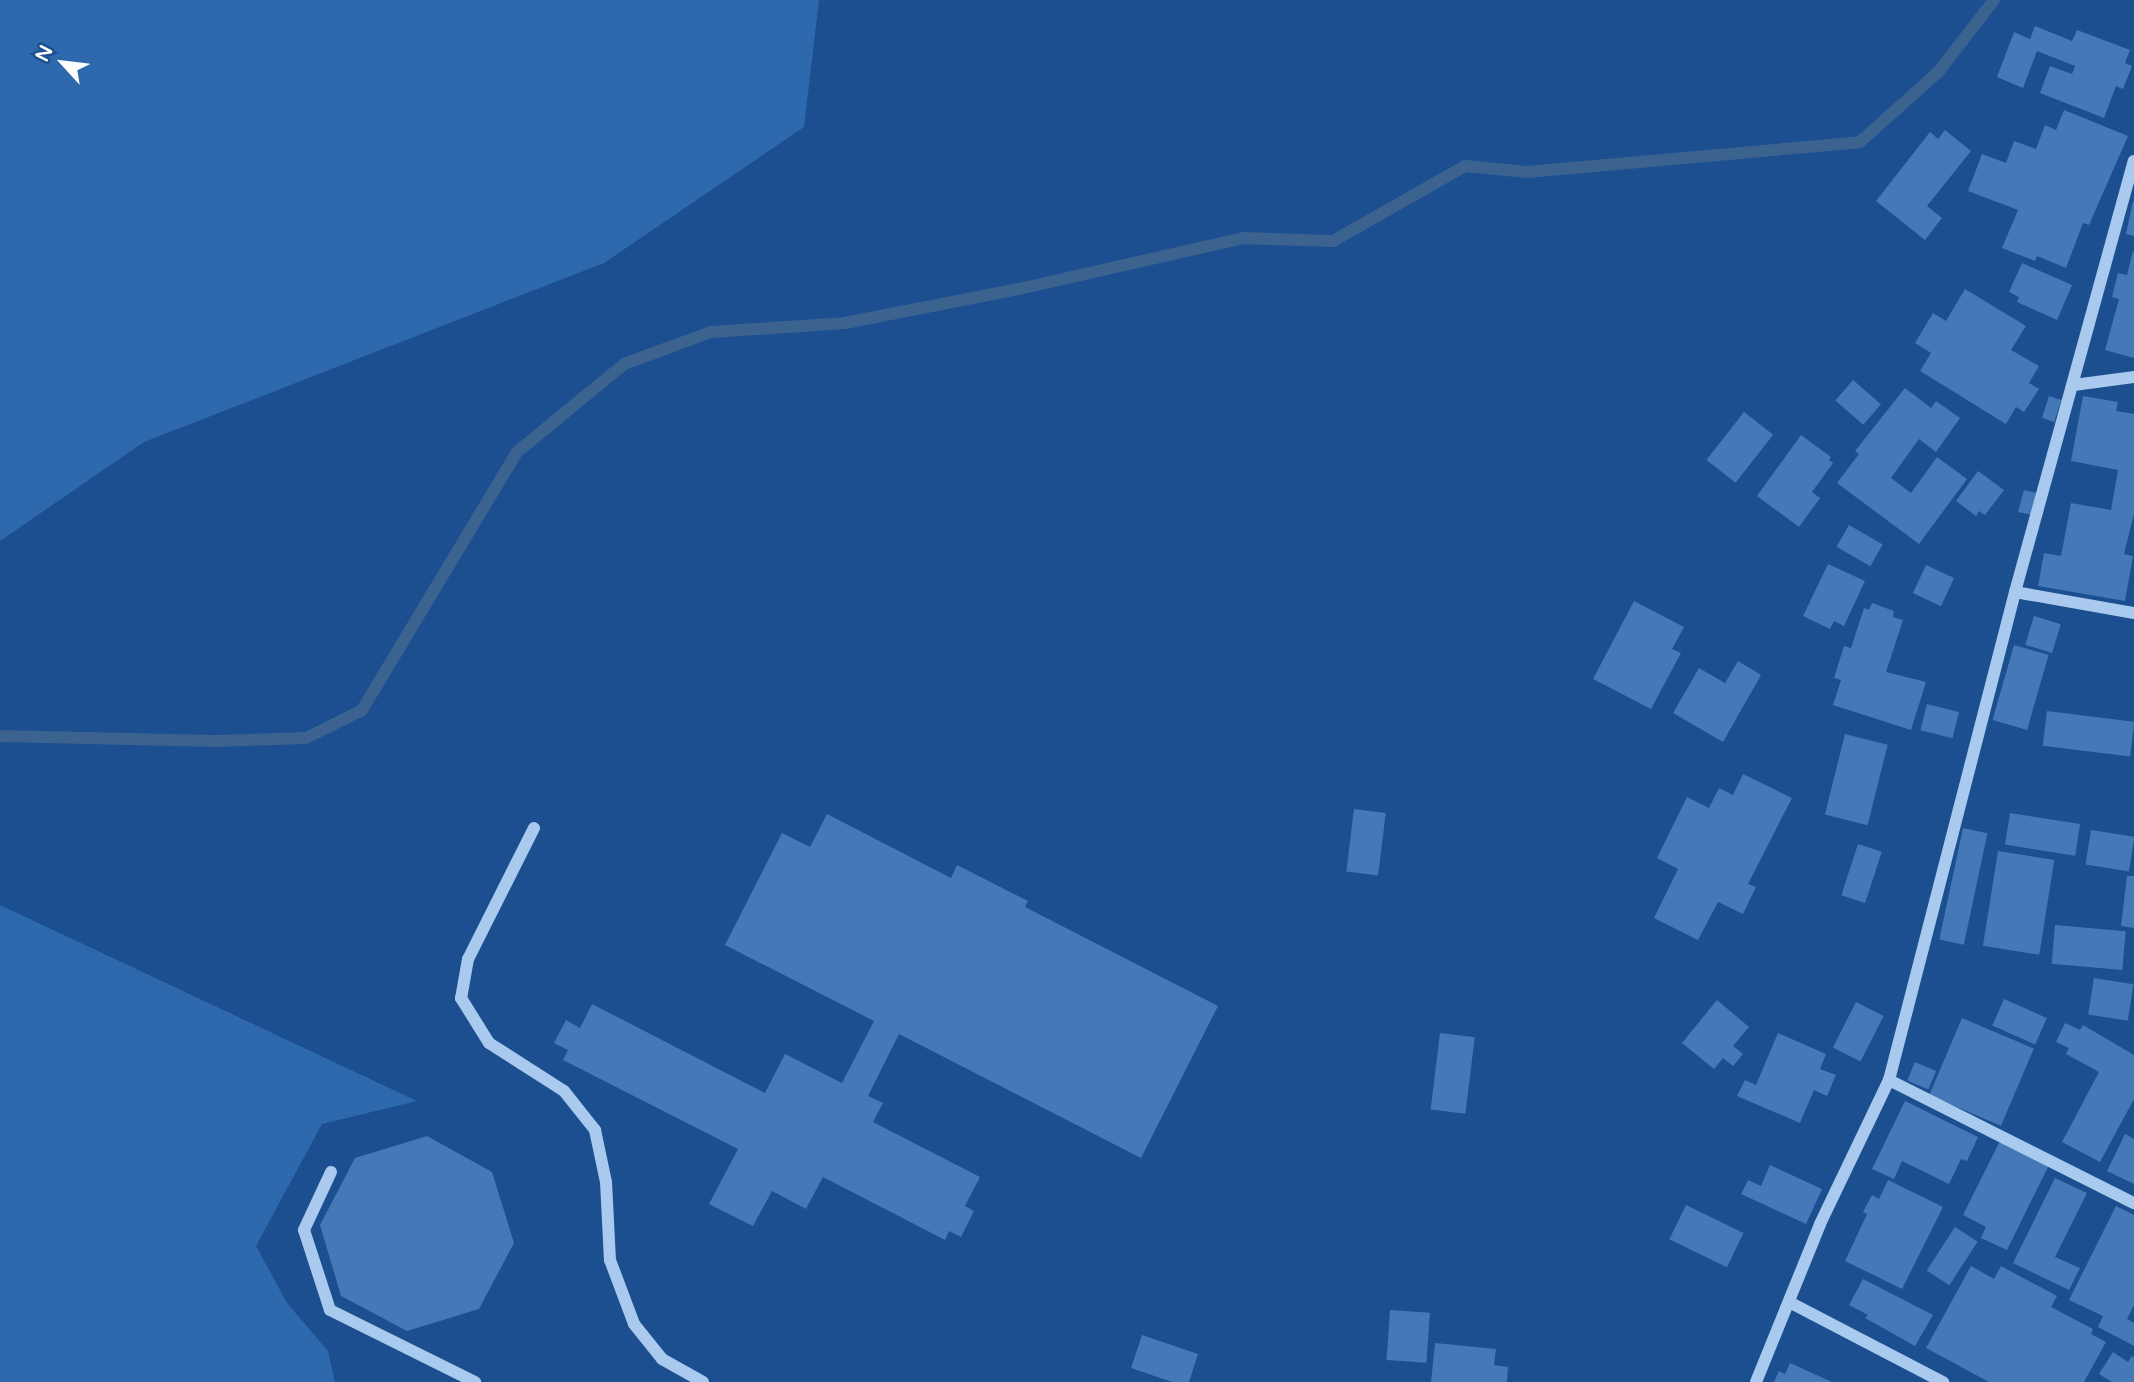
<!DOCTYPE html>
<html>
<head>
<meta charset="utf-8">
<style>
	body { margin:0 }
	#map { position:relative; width:2134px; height:1382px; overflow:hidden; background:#1b4f8f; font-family:"Varela Round",sans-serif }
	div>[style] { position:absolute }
	.green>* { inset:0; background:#2e69ad }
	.stream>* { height:12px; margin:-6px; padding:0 6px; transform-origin:6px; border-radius:6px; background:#3c6290 }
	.building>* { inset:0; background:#4478b7; transform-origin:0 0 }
	.minor>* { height:12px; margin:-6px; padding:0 6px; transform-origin:6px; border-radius:6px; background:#a9c9ee }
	span { translate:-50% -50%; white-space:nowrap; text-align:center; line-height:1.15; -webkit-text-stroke:7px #1b4f8f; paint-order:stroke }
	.north { position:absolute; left:28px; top:28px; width:70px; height:70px; -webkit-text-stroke:5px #1b4f8f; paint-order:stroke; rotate:297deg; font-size:19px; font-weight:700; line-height:28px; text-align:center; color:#fff }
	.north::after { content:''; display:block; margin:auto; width:24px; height:32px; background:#fff; clip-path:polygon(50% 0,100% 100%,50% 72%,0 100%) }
</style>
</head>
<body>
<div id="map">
	<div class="green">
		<i style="clip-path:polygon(0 0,819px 0,804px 127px,604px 263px,144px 442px,0 541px)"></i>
		<i style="clip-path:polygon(0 905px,417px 1101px,322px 1124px,256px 1246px,287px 1303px,328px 1351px,335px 1382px,0 1382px)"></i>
	</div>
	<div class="stream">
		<i style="left:0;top:736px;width:216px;rotate:1.3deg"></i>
		<i style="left:216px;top:741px;width:90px;rotate:-1.9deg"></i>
		<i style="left:306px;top:738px;width:63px;rotate:-26.6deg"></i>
		<i style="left:362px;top:710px;width:301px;rotate:-59deg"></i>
		<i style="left:517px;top:452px;width:139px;rotate:-39.4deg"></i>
		<i style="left:624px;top:364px;width:93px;rotate:-20.2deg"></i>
		<i style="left:711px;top:332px;width:134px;rotate:-3.8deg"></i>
		<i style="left:845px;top:323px;width:177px;rotate:-11.1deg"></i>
		<i style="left:1019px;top:289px;width:230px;rotate:-12.8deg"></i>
		<i style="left:1243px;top:238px;width:90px;rotate:1.9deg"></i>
		<i style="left:1333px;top:241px;width:152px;rotate:-29.6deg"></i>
		<i style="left:1465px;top:166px;width:62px;rotate:5.5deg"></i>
		<i style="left:1527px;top:172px;width:334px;rotate:-5.1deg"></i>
		<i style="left:1860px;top:142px;width:106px;rotate:-41.9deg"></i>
		<i style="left:1939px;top:71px;width:90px;rotate:-52.2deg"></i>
	</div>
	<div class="building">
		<i style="clip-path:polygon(2035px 26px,2072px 41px,2077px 30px,2130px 50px,2125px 63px,2132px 66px,2123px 89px,2116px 86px,2104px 118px,2040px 93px,2050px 66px,2072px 74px,2075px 66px,2037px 51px,2023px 88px,1997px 77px,2014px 32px,2030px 39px)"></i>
		<i style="clip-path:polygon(2064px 110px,2128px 136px,2089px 225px,2083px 223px,2066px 268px,2037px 256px,2035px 261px,2002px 248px,2018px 210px,1968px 191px,1982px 154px,2006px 163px,2014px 141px,2036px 149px,2045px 125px,2056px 130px)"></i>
		<i style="clip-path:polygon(1945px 130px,1971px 151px,1927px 206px,1942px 218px,1925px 240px,1876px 201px,1930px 132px,1938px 139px)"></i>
		<i style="clip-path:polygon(2133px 201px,2134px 201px,2134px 236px,2126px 234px)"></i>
		<i style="clip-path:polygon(2133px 251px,2134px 251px,2134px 358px,2105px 350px,2119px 299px,2112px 297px,2118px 273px,2127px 275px)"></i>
		<i style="clip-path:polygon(2022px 263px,2072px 285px,2057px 320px,2017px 302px,2019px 297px,2009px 292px)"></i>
		<i style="clip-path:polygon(1965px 289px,2026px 326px,2011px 350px,2039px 366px,2029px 383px,2039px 389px,2024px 412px,2016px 407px,2006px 424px,1920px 371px,1931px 353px,1915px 343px,1933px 313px,1946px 321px)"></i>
		<i style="left:1853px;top:380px;width:37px;height:27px;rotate:41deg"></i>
		<i style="clip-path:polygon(1905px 388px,1931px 408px,1936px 401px,1960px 418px,1936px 452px,1919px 439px,1891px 478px,1911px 493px,1937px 457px,1967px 479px,1919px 544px,1837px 483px,1859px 454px,1855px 451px)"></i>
		<i style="left:2049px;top:396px;width:13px;height:23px;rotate:18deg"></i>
		<i style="clip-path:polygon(2083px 396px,2118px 402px,2116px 411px,2134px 414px,2134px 514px,2124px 554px,2133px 556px,2125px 601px,2038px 586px,2044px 553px,2061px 556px,2071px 503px,2111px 510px,2118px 470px,2071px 461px)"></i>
		<i style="left:1744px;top:412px;width:37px;height:61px;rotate:38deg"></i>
		<i style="clip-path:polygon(1801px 435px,1831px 457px,1829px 460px,1833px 463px,1812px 492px,1820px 498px,1799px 527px,1757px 496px)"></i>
		<i style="clip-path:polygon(1978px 471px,2004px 490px,1985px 515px,1979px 511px,1976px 516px,1956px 501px)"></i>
		<i style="clip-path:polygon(2024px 490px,2037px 493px,2033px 515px,2018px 512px)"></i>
		<i style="left:1849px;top:525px;width:39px;height:25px;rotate:30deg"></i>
		<i style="clip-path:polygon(1828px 564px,1865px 581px,1844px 626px,1834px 621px,1830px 629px,1803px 616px)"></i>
		<i style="left:1926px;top:565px;width:31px;height:31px;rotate:25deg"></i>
		<i style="clip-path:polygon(1634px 601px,1684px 627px,1672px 649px,1681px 653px,1651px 709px,1593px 679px)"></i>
		<i style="clip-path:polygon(1872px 603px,1894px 611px,1893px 617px,1903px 620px,1886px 672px,1926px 682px,1911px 730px,1833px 705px,1841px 680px,1834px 678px,1844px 646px,1851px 648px,1864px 608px,1869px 610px)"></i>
		<i style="left:2034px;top:616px;width:28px;height:30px;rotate:17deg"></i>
		<i style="left:2014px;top:645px;width:36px;height:78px;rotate:16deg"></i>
		<i style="clip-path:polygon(1738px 661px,1761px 675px,1723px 742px,1673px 713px,1699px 668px,1725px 683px)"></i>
		<i style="left:1927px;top:704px;width:33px;height:27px;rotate:14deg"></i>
		<i style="left:2047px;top:711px;width:88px;height:35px;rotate:7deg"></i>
		<i style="left:1845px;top:734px;width:44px;height:83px;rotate:14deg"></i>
		<i style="clip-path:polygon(1743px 774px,1792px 798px,1748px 884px,1756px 887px,1743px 914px,1718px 902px,1698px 940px,1654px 918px,1678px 869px,1657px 858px,1687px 797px,1709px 808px,1719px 788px,1733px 795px)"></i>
		<i style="left:1354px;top:809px;width:32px;height:63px;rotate:7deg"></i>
		<i style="left:2010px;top:813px;width:71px;height:32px;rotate:9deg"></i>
		<i style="clip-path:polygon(827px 814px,951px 878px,957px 865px,1028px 901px,1025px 907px,1218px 1006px,1141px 1158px,899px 1034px,868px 1096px,883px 1103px,873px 1122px,980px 1177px,965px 1206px,974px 1211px,961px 1237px,949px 1231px,945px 1240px,823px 1177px,806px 1209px,772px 1191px,753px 1226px,709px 1204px,738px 1149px,563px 1060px,568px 1050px,554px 1043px,566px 1020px,580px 1028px,592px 1004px,765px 1093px,785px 1054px,842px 1083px,874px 1021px,725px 945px,782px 833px,810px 847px)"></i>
		<i style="left:1963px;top:828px;width:25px;height:114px;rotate:12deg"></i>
		<i style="left:2091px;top:830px;width:44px;height:35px;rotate:9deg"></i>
		<i style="left:1858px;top:844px;width:25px;height:54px;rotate:18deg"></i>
		<i style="left:1998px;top:851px;width:57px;height:96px;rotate:9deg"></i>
		<i style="clip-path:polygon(2127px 876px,2134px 876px,2134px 928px,2121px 926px)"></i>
		<i style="left:2055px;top:925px;width:71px;height:39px;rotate:5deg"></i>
		<i style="left:2094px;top:978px;width:40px;height:37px;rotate:9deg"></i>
		<i style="left:2004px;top:999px;width:47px;height:29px;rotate:24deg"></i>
		<i style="clip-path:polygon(1717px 1000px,1749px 1027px,1733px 1046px,1743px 1054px,1733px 1066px,1723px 1058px,1714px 1069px,1682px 1043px)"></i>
		<i style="left:1856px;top:1002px;width:31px;height:51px;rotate:27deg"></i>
		<i style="left:1962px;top:1018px;width:78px;height:84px;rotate:23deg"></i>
		<i style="clip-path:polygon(2065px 1023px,2080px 1030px,2083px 1025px,2134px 1055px,2134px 1099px,2100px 1162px,2062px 1142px,2099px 1072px,2066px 1054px,2069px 1048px,2056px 1042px)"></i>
		<i style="left:1440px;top:1033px;width:35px;height:77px;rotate:7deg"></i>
		<i style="clip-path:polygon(1778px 1033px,1826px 1054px,1820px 1069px,1836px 1075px,1827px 1096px,1814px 1090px,1800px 1123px,1737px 1096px,1745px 1080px,1756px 1085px)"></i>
		<i style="left:1915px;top:1062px;width:23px;height:20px;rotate:23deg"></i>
		<i style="clip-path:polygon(1905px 1101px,1978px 1137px,1967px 1161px,1961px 1159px,1949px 1184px,1902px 1161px,1894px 1179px,1872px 1169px)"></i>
		<i style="clip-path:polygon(2125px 1134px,2134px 1139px,2134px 1184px,2107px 1171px)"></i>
		<i style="clip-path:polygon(427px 1136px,492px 1172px,514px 1243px,479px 1309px,407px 1331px,341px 1296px,320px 1225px,355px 1158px)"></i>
		<i style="clip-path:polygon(2000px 1141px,2049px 1165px,2007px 1250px,1981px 1238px,1986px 1227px,1963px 1215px)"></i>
		<i style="clip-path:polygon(1770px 1165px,1822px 1189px,1806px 1224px,1741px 1194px,1748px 1180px,1761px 1186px)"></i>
		<i style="clip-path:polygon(2055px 1178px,2087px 1193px,2055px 1257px,2080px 1268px,2069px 1290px,2013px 1263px)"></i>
		<i style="clip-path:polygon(1888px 1180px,1943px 1207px,1902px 1289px,1845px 1261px,1867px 1214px,1863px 1212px,1872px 1195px,1879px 1199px)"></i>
		<i style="left:1686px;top:1205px;width:64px;height:38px;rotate:26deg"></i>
		<i style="clip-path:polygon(2116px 1206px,2134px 1215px,2134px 1305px,2127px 1319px,2134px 1323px,2134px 1346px,2098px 1327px,2103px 1316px,2069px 1300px)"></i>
		<i style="left:1955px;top:1227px;width:27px;height:52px;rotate:33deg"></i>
		<i style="clip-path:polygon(1971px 1266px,1994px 1279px,2001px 1266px,2057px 1296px,2051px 1307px,2093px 1329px,2091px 1334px,2106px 1342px,2084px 1382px,1989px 1382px,1926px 1348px)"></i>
		<i style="clip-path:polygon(1863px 1279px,1933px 1315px,1915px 1346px,1865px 1318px,1868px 1315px,1849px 1305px)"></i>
		<i style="left:1390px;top:1310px;width:40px;height:50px;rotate:4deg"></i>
		<i style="clip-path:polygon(1142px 1335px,1198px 1354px,1189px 1382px,1172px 1382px,1131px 1368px)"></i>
		<i style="clip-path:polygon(1435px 1343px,1496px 1349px,1494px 1365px,1508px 1367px,1507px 1382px,1431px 1382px)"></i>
		<i style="clip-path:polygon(2113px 1352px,2128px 1362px,2132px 1356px,2134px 1357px,2134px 1382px,2112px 1382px,2099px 1374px)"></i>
		<i style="clip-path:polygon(1790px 1363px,1832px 1382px,1774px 1382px,1779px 1371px,1785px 1374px)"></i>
	</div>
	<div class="minor">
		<i style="left:2074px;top:385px;width:61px;rotate:-7.6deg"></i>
		<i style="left:2015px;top:592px;width:121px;rotate:10deg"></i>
		<i style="left:534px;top:828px;width:147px;rotate:116.7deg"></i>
		<i style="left:468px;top:959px;width:40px;rotate:100deg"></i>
		<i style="left:461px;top:998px;width:53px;rotate:58.1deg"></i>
		<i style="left:489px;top:1043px;width:89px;rotate:32.6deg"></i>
		<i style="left:564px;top:1091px;width:50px;rotate:51.5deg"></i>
		<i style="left:595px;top:1130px;width:53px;rotate:78.1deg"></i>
		<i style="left:606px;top:1182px;width:78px;rotate:87.1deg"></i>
		<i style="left:610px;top:1260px;width:68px;rotate:69.4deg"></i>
		<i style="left:634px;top:1324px;width:45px;rotate:51.3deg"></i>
		<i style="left:662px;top:1359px;width:47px;rotate:29.3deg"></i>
		<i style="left:1889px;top:1080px;width:274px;rotate:26.7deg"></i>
		<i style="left:331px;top:1172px;width:64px;rotate:115deg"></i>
		<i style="left:304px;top:1230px;width:84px;rotate:72deg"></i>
		<i style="left:330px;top:1310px;width:162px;rotate:26.4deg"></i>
		<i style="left:1789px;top:1302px;width:174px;rotate:27.5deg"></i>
		<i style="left:1756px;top:1382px;width:170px;rotate:-67.9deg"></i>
		<i style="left:1820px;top:1224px;width:160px;rotate:-64.4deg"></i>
		<i style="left:1889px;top:1080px;width:504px;rotate:-75.52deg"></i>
		<i style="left:2015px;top:592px;width:447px;rotate:-74.6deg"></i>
	</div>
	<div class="north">N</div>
</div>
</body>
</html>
